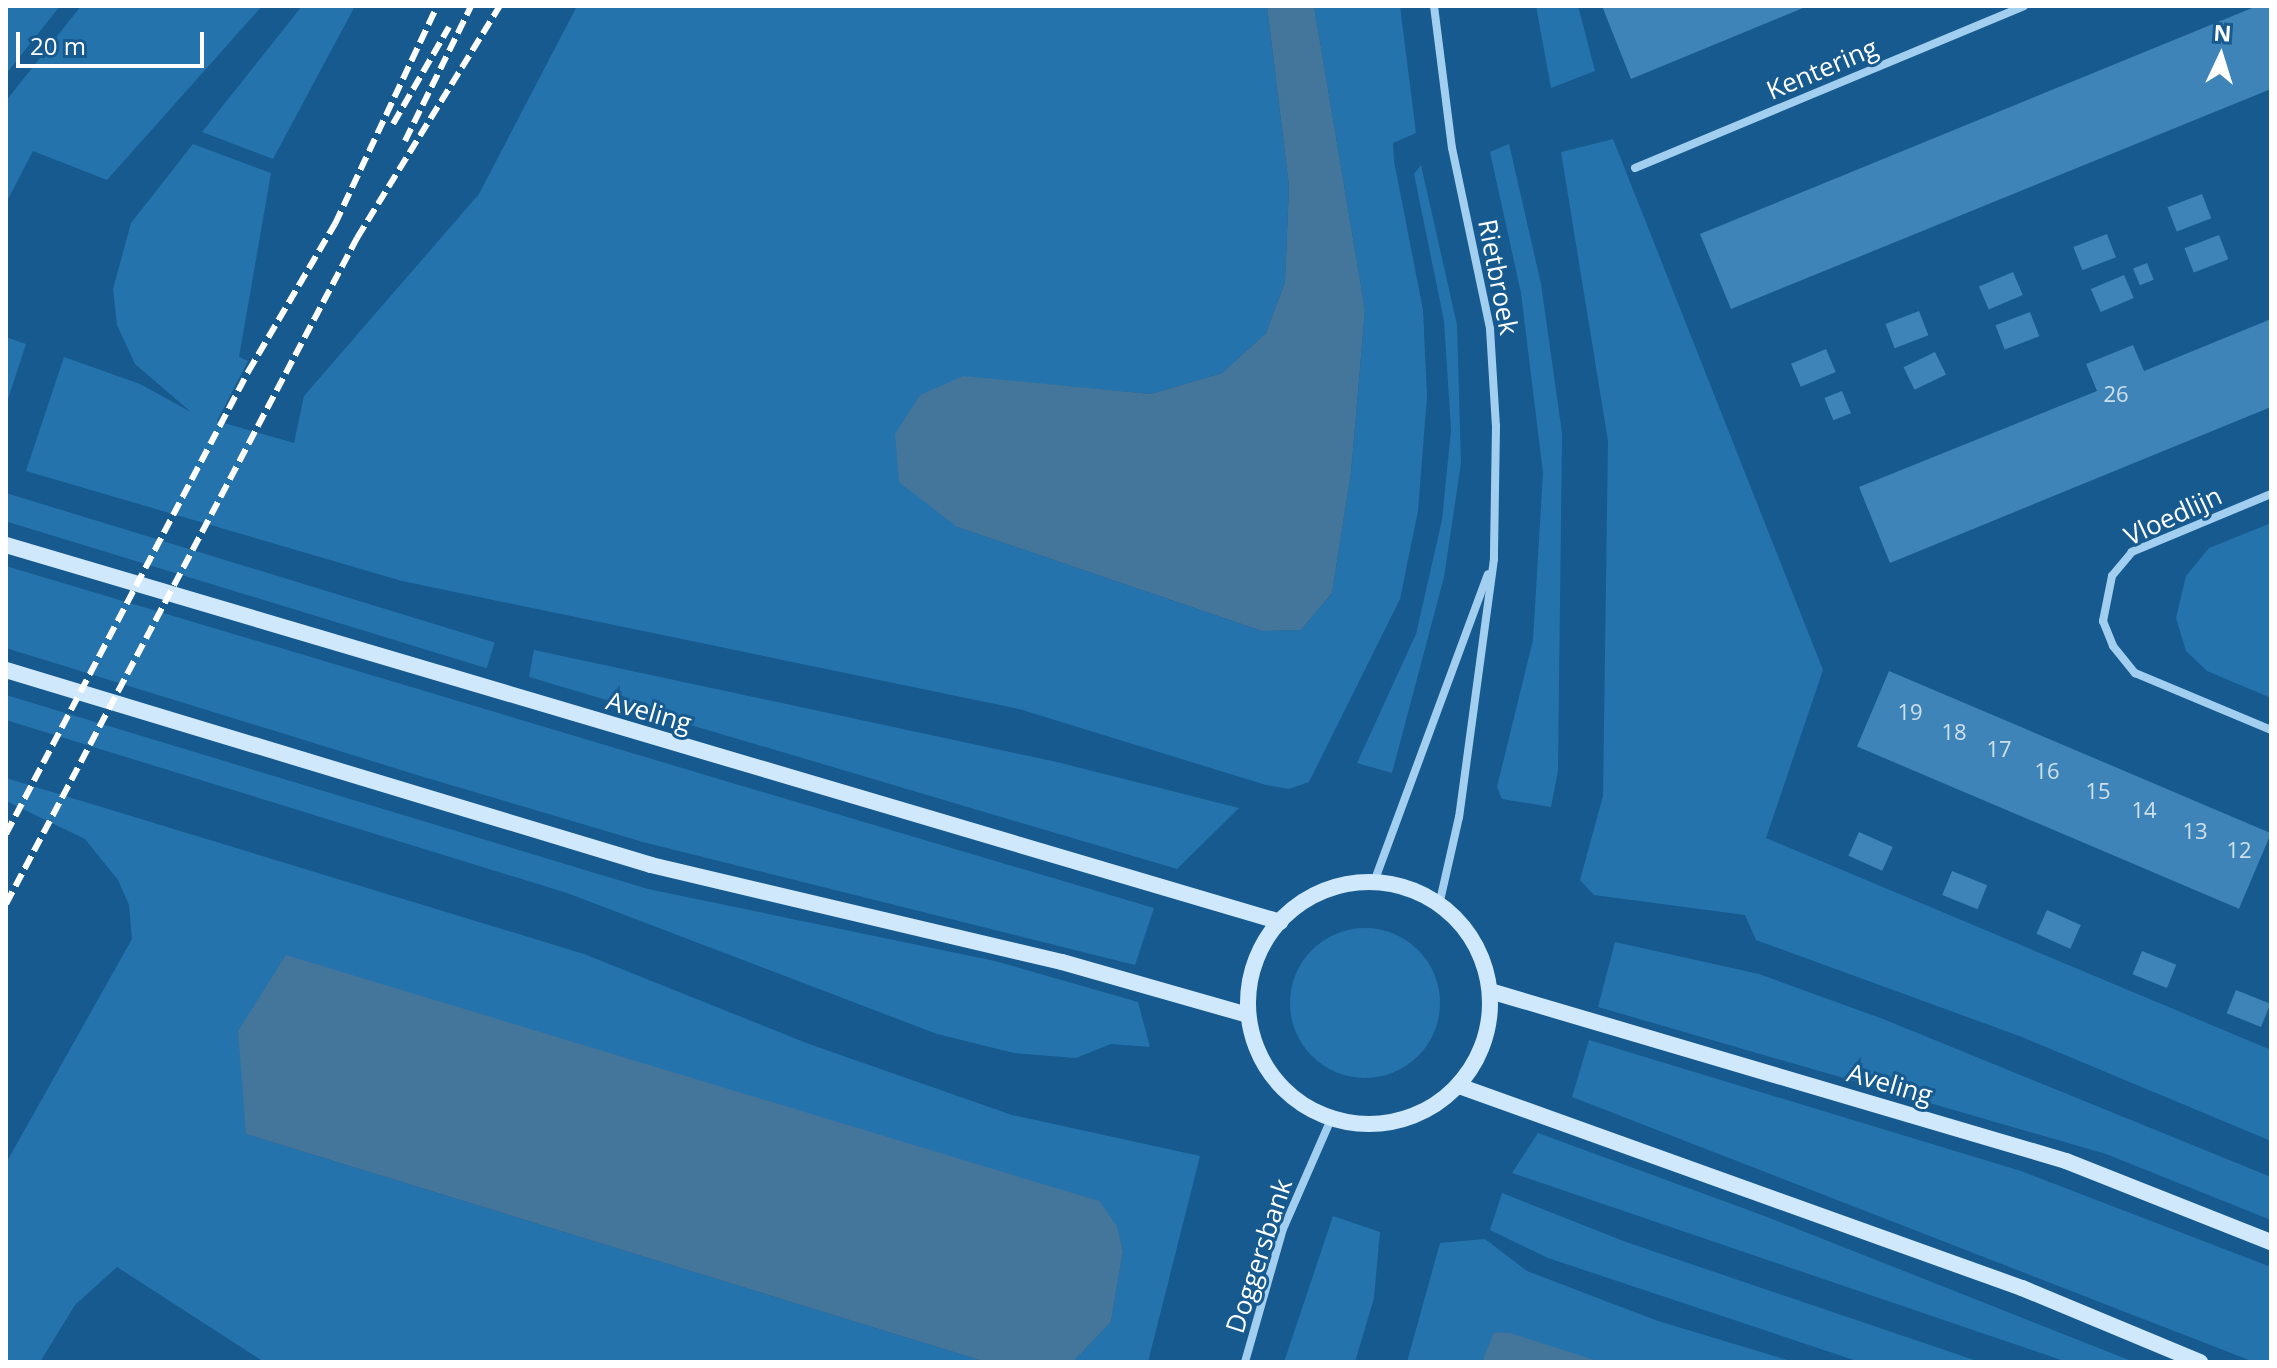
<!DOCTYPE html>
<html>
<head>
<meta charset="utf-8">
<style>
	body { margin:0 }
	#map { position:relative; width:2277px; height:1368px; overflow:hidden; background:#165a8f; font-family:"Open Sans",sans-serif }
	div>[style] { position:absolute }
	.green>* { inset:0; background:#2573ac; transform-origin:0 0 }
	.round { border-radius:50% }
	.water>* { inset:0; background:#44759b }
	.building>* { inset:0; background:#3e84b8; transform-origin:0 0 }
	.street>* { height:8px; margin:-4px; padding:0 4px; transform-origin:4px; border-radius:4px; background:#a2cff0 }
	.secondary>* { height:16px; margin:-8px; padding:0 8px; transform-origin:8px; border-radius:8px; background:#d0e8fb }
	.secondary>.ring { margin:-8px; padding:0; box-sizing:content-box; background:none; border:16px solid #d0e8fb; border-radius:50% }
	.rail>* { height:6px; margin-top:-3px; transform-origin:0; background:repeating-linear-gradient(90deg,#fff 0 14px,transparent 0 20px) }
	span { translate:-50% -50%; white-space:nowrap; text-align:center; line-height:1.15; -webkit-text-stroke:6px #165a8f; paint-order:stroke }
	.number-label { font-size:22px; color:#cfe0ed }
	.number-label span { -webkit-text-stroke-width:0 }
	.street-label { font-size:26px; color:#fff }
	.frame { position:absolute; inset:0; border:8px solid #fff; pointer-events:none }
	.north { position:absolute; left:2181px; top:16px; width:80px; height:80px; -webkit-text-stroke:6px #165a8f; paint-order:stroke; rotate:4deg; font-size:22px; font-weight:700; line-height:32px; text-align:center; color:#fff }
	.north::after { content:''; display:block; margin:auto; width:28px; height:36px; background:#fff; clip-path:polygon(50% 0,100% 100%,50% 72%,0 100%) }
	.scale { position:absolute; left:16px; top:32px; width:188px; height:36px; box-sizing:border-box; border:4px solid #fff; border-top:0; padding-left:10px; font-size:24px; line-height:28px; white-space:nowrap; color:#fff; -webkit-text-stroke:6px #165a8f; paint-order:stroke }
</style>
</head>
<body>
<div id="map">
	<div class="green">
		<i style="clip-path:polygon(6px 6px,60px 6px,6px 74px)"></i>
		<i style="clip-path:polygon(81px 6px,262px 6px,107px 180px,33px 151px,6px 203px,6px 101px)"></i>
		<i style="clip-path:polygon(302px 6px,355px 6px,273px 159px,202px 132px)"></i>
		<i style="clip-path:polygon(577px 6px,1267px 6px,1289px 186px,1285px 282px,1266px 333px,1222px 373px,1151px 394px,963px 377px,957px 527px,1262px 631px,1301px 630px,1332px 593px,1351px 473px,1365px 310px,1314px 6px,1400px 6px,1416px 133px,1393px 143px,1394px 161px,1423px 310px,1427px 396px,1418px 511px,1400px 599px,1309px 782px,1289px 789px,1266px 785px,1019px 709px,402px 581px,26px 471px,64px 357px,140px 384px,191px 412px,135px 364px,117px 325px,113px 289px,131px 223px,193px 144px,271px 173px,239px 357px,248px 361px,217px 421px,294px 443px,304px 396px,479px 194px)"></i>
		<i style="clip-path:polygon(1536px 6px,1578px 6px,1595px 71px,1551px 88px)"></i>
		<i style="clip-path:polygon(1613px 139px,1823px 670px,1766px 838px,2271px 1050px,2271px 1141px,2022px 1037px,1756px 940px,1745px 915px,1594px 895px,1580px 880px,1603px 796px,1608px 441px,1561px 152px)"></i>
		<i style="clip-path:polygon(1509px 144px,1541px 284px,1562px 433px,1558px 771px,1551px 807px,1502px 799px,1497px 787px,1533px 640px,1543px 473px,1521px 293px,1490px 152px)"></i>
		<i style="clip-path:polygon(1421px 165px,1457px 325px,1461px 463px,1444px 577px,1392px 773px,1357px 763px,1416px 634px,1442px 520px,1451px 430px,1444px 321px,1414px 174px)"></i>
		<i style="clip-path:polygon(6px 337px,26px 344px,6px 405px)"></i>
		<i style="left:6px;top:493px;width:511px;height:27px;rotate:17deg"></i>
		<i style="clip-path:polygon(2271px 523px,2271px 698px,2207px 671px,2186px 651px,2176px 618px,2186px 576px,2209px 548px)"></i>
		<i style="clip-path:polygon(6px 566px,739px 785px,1154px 908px,1135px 965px,643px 842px,427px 778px,6px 648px)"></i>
		<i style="clip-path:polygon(534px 650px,1057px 762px,1239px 808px,1177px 869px,529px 677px)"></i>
		<i style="clip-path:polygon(6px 695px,648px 889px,995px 961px,1138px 1002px,1150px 1047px,1111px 1044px,1076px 1058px,1014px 1053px,937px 1034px,567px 893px,6px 720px)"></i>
		<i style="clip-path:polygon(6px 778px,584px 954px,809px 1044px,1012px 1115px,1200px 1156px,1148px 1362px,1073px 1362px,1111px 1322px,1123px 1251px,1117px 1226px,246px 1134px,986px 1362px,264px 1362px,117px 1267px,75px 1305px,40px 1362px,6px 1362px,6px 1163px,132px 939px,129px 905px,118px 880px,85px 839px,6px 801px)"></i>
		<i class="round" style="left:1290px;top:928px;width:150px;height:150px"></i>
		<i style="clip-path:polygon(1615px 942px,1759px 974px,1883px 1019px,2271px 1177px,2271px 1220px,2106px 1154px,1598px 1007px)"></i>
		<i style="clip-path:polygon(1589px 1040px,2021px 1171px,2271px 1267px,2271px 1362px,2254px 1362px,1572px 1097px)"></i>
		<i style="clip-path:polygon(1538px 1133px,1770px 1218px,2134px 1362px,2067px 1362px,1512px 1173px)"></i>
		<i style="clip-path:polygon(1502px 1193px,1626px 1242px,1980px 1362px,1860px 1362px,1548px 1258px,1490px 1230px)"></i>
		<i style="clip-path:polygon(1333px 1216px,1380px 1232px,1374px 1298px,1355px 1362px,1284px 1362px)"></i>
		<i style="clip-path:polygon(1485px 1239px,1527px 1271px,1658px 1321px,1794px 1362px,1601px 1362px,1495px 1332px,1482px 1362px,1407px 1362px,1440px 1243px)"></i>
	</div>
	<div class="water">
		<i style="clip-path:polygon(1267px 6px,1314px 6px,1365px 310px,1351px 473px,1332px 593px,1301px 630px,1262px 631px,957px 527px,899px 482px,895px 434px,920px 395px,963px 376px,1151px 394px,1222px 373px,1266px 333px,1285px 282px,1289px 186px)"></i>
		<i style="clip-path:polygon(286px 955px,1099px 1201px,1117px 1226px,1123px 1251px,1111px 1322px,1073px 1362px,986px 1362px,246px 1134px,238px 1031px)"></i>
		<i style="clip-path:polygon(1494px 1332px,1510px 1333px,1601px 1362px,1482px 1362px)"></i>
	</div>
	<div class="building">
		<i style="clip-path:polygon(1602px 6px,1808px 6px,1631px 79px)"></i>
		<i style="clip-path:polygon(2257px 6px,2271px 6px,2271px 89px,1731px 309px,1700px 234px)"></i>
		<i style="left:2202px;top:194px;width:26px;height:37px;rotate:69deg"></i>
		<i style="left:2107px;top:234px;width:25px;height:36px;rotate:69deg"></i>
		<i style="left:2219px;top:235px;width:26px;height:37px;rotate:69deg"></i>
		<i style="left:2147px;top:263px;width:18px;height:15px;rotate:68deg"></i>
		<i style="left:2013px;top:272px;width:25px;height:37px;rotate:67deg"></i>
		<i style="left:2124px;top:275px;width:25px;height:36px;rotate:67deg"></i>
		<i style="left:1919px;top:311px;width:26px;height:36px;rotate:69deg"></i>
		<i style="left:2030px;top:312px;width:26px;height:37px;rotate:69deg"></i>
		<i style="clip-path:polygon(2271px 319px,2271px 407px,1890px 563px,1859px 487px,2097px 391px,2086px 364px,2133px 345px,2144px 371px)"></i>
		<i style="left:1826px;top:349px;width:25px;height:38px;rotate:67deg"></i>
		<i style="left:1935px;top:352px;width:25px;height:35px;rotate:64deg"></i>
		<i style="left:1842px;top:391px;width:24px;height:19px;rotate:68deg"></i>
		<i style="left:1889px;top:671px;width:415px;height:82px;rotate:23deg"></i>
		<i style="left:1859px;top:832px;width:37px;height:26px;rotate:24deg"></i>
		<i style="left:1952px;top:871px;width:38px;height:26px;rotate:22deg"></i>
		<i style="left:2047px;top:910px;width:37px;height:26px;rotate:24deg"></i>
		<i style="left:2142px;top:951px;width:37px;height:25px;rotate:22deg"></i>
		<i style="left:2236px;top:990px;width:37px;height:25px;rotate:22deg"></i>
	</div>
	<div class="street">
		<i style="left:1434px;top:6px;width:143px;rotate:82.8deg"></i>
		<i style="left:1452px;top:148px;width:185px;rotate:78.1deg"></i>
		<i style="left:1490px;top:329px;width:97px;rotate:86.5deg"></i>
		<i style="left:1496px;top:426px;width:133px;rotate:90.9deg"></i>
		<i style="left:1494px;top:559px;width:260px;rotate:97.7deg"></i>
		<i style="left:1459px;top:817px;width:90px;rotate:102.8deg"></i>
		<i style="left:1635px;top:168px;width:421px;rotate:-22.6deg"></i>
		<i style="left:2271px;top:494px;width:151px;rotate:157.4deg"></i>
		<i style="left:2132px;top:552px;width:31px;rotate:130deg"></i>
		<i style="left:2112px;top:576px;width:46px;rotate:101.3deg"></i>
		<i style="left:2103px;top:621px;width:27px;rotate:68deg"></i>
		<i style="left:2113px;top:646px;width:35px;rotate:51deg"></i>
		<i style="left:2135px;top:673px;width:147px;rotate:22.7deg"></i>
		<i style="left:1374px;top:882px;width:328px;rotate:-69.7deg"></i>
		<i style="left:1245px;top:1362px;width:138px;rotate:-74.1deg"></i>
		<i style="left:1283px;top:1229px;width:120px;rotate:-66.4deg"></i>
	</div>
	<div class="secondary">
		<i style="left:6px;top:545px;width:1329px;rotate:16.48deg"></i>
		<i style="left:6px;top:670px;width:674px;rotate:16.82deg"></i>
		<i style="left:651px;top:865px;width:422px;rotate:13.3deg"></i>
		<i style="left:1062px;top:962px;width:193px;rotate:15.9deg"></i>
		<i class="ring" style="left:1248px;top:882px;width:226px;height:226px"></i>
		<i style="left:1490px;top:991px;width:601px;rotate:16.44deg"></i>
		<i style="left:2066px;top:1161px;width:220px;rotate:21.6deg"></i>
		<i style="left:1459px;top:1086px;width:598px;rotate:19.74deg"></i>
		<i style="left:2022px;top:1288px;width:193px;rotate:22.6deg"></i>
	</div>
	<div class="rail">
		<i style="left:393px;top:124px;width:112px;rotate:-60deg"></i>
		<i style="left:405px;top:141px;width:150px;rotate:-63.9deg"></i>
		<i style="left:6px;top:834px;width:522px;rotate:-62.35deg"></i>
		<i style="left:248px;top:372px;width:172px;rotate:-59.6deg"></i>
		<i style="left:335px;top:224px;width:241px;rotate:-64.9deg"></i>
		<i style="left:6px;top:904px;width:753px;rotate:-62.21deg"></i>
		<i style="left:357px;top:238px;width:273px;rotate:-58.4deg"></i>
	</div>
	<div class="number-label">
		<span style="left:2116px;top:394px">26</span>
		<span style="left:1910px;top:712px">19</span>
		<span style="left:1954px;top:732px">18</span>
		<span style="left:1999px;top:749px">17</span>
		<span style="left:2047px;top:771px">16</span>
		<span style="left:2098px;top:791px">15</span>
		<span style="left:2144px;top:810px">14</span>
		<span style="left:2195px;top:831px">13</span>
		<span style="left:2239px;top:850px">12</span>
	</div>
	<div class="street-label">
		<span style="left:1822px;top:69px;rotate:-23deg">Kentering</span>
		<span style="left:1498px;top:277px;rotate:79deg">Rietbroek</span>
		<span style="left:2173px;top:516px;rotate:-25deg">Vloedlijn</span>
		<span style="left:649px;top:712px;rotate:16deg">Aveling</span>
		<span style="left:1890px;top:1084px;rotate:16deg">Aveling</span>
		<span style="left:1259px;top:1256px;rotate:-72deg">Doggersbank</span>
	</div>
	<div class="frame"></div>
	<div class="north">N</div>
	<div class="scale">20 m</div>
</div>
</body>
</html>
